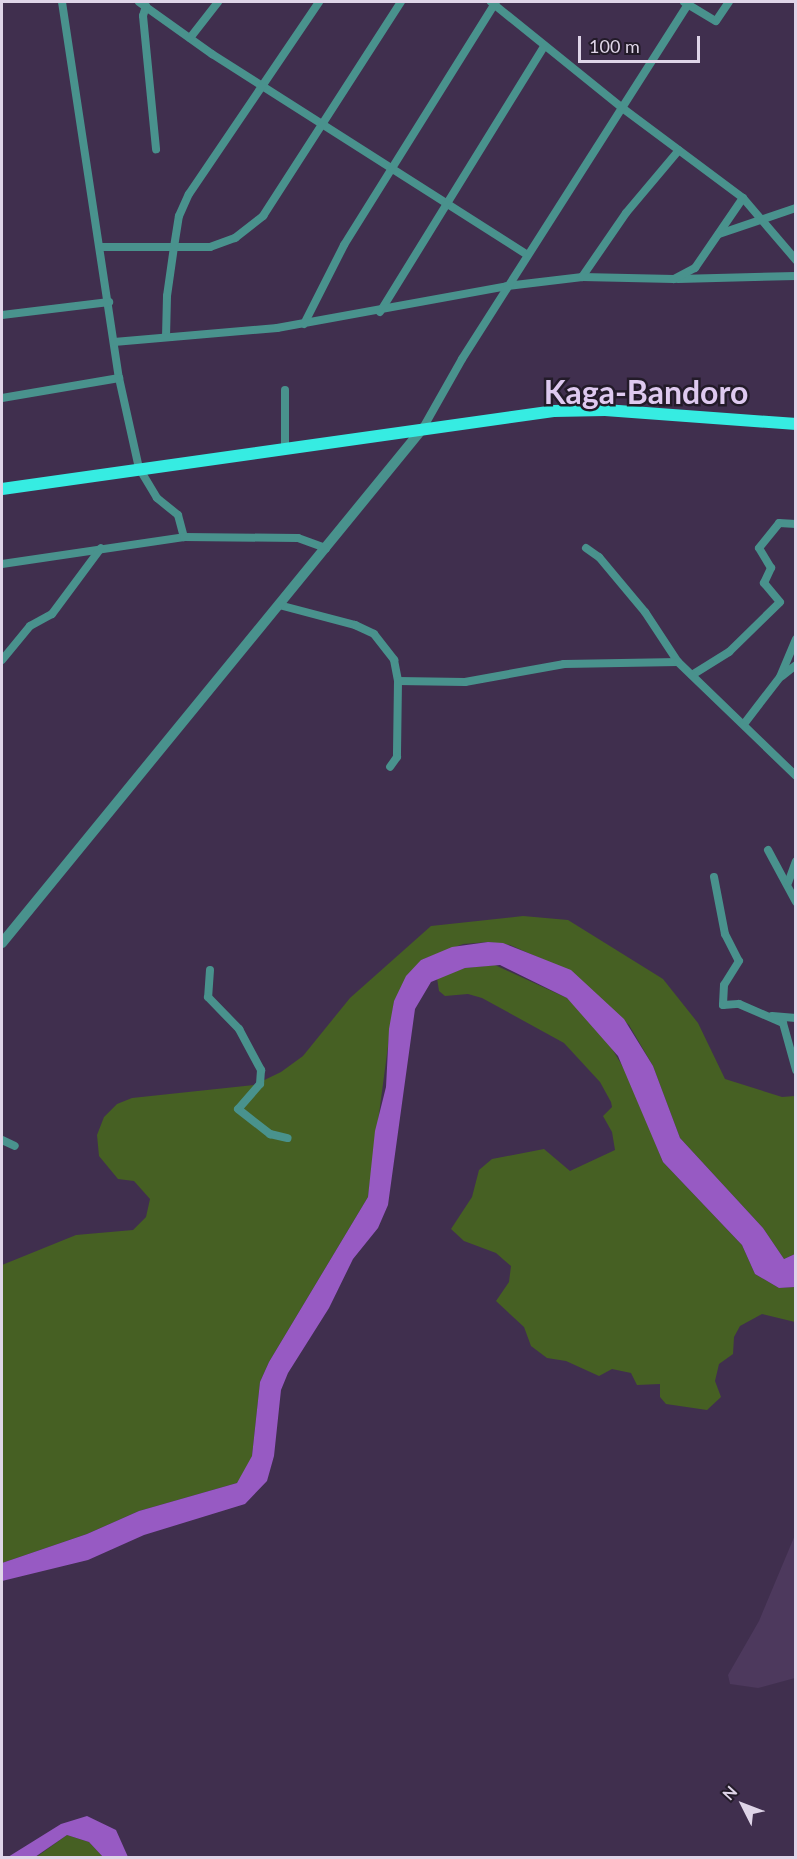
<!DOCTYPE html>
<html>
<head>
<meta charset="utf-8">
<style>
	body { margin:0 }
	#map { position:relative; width:797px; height:1859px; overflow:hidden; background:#402f4e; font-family:Lato,sans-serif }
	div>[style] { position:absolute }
	.built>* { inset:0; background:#4d395d }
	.green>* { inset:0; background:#466023 }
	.water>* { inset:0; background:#975ac3 }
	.minor>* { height:8px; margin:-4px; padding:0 4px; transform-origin:4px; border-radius:4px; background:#49928d }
	.tertiary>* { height:10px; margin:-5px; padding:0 5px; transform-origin:5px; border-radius:5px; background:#49928d }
	.primary>* { height:12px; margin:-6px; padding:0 6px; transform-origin:6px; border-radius:6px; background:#36ece2 }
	span { translate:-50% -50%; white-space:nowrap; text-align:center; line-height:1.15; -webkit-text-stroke:5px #231b29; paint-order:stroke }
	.town-label { font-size:32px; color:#dec9ef; font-weight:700 }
	.frame { position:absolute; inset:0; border:3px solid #dfd5e8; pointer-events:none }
	.north { position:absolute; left:713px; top:1775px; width:60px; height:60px; -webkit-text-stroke:4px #231b29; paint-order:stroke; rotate:312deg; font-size:16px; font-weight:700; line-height:24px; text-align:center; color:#dfd5e8 }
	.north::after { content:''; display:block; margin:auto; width:21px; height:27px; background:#dfd5e8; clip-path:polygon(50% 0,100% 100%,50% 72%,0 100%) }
	.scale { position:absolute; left:578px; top:36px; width:122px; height:27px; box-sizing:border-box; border:3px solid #dfd5e8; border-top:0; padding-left:8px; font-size:18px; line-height:21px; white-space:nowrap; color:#dfd5e8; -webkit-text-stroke:4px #231b29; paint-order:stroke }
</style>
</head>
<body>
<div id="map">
	<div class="built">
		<i style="clip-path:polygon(795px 1535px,795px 1678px,758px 1688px,730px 1684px,728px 1675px,759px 1621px)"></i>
	</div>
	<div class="green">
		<i style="clip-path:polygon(523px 916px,568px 920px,663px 979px,698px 1023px,725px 1079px,782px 1097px,795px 1096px,795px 1254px,784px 1259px,763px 1228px,680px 1138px,653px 1066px,629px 1025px,558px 966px,510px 945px,488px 942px,463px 944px,421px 960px,394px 1001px,368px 1197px,269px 1362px,260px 1382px,252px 1456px,245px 1472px,237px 1483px,139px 1511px,87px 1534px,2px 1563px,2px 1265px,76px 1235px,133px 1230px,146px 1217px,150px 1199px,134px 1181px,118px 1179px,99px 1156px,97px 1135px,104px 1117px,117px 1104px,132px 1098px,254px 1085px,281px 1072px,303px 1056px,350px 998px,431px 926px)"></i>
		<i style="clip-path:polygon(495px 965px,567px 998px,605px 1037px,629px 1077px,663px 1162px,742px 1245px,755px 1274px,779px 1288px,795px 1287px,795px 1322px,762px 1314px,740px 1326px,734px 1337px,733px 1354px,719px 1364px,715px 1381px,721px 1397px,707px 1410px,666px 1404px,660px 1397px,660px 1384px,637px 1385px,631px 1373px,612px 1369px,599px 1376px,566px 1361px,547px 1358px,531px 1346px,524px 1327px,496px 1301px,509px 1282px,511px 1266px,496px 1253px,464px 1241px,451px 1229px,472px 1197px,479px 1170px,492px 1159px,544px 1149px,570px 1171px,615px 1150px,612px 1132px,603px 1116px,612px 1107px,611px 1102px,600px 1082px,564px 1043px,482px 998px,468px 994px,445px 996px,439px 991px,437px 978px,465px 968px)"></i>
		<i style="clip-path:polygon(67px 1835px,89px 1842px,103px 1857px,35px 1858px)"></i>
	</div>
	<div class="water">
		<i style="clip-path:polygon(488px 942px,503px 943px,571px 970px,624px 1019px,653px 1066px,680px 1138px,763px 1228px,784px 1259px,795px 1254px,795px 1287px,779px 1288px,755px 1274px,742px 1245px,663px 1162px,618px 1056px,567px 998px,500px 965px,465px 968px,431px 982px,415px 1009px,388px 1205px,378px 1228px,353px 1259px,329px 1308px,288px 1373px,281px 1390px,274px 1456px,267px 1481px,245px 1504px,144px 1535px,88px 1560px,2px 1581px,2px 1563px,87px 1534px,139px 1511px,237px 1483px,252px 1456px,260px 1382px,269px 1362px,368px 1197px,375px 1131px,386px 1087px,389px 1029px,394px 1001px,406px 976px,421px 960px,452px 947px)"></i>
		<i style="clip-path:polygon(87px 1816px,116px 1830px,128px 1857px,103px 1857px,89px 1842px,67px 1835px,35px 1857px,8px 1857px,61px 1824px)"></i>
	</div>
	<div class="minor">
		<i style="left:62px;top:2px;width:380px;rotate:81.4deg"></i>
		<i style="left:119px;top:378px;width:92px;rotate:77.5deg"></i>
		<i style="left:139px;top:468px;width:35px;rotate:59deg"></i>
		<i style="left:157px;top:498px;width:27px;rotate:39deg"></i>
		<i style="left:178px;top:515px;width:23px;rotate:75deg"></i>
		<i style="left:139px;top:2px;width:90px;rotate:35.5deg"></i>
		<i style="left:212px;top:54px;width:374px;rotate:32.5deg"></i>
		<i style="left:491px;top:2px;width:167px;rotate:38.9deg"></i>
		<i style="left:621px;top:107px;width:152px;rotate:36.7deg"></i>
		<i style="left:743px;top:198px;width:82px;rotate:49.5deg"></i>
		<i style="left:684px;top:2px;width:37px;rotate:31deg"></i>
		<i style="left:716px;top:21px;width:23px;rotate:-56deg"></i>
		<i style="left:146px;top:6px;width:10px;rotate:107deg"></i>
		<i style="left:143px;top:16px;width:134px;rotate:84.4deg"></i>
		<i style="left:190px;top:38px;width:46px;rotate:-52.1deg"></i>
		<i style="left:719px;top:234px;width:81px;rotate:-18.7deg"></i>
		<i style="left:101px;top:247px;width:109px"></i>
		<i style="left:210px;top:247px;width:27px;rotate:-20deg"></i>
		<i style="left:235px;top:238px;width:36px;rotate:-38deg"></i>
		<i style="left:263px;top:216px;width:255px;rotate:-57.2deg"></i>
		<i style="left:582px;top:277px;width:78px;rotate:-55.5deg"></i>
		<i style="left:626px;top:213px;width:82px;rotate:-49.9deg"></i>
		<i style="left:678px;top:279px;width:118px;rotate:-1.5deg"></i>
		<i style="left:380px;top:312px;width:312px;rotate:-58.3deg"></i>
		<i style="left:2px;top:315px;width:108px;rotate:-6.9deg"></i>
		<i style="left:304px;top:324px;width:89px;rotate:-63.1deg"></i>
		<i style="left:344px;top:245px;width:287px;rotate:-58deg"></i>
		<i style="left:166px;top:337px;width:41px;rotate:-88.6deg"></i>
		<i style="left:167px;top:296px;width:49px;rotate:-81.9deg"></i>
		<i style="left:174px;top:247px;width:31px;rotate:-81deg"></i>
		<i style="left:179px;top:216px;width:24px;rotate:-66deg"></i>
		<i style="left:189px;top:194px;width:232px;rotate:-55.9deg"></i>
		<i style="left:114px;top:342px;width:164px;rotate:-4.9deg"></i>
		<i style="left:277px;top:328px;width:234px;rotate:-10.3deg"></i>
		<i style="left:507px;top:286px;width:76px;rotate:-6.8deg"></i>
		<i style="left:582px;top:277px;width:92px;rotate:1.2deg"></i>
		<i style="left:674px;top:279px;width:24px;rotate:-28deg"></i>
		<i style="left:695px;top:268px;width:85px;rotate:-55.6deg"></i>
		<i style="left:2px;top:398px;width:119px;rotate:-9.7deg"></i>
		<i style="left:423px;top:428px;width:79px;rotate:-60.5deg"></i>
		<i style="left:462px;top:359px;width:423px;rotate:-57.5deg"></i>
		<i style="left:285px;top:447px;width:57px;rotate:-90deg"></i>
		<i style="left:586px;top:548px;width:16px;rotate:35deg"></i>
		<i style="left:599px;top:557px;width:72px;rotate:50.1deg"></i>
		<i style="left:645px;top:612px;width:60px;rotate:56.6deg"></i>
		<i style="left:2px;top:564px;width:184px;rotate:-8.4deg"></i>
		<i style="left:184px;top:537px;width:114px;rotate:0.5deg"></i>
		<i style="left:298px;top:538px;width:30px;rotate:20deg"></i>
		<i style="left:279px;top:605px;width:79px;rotate:14.7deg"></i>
		<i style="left:355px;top:625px;width:21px;rotate:25deg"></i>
		<i style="left:374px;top:634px;width:33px;rotate:52deg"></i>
		<i style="left:394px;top:660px;width:21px;rotate:79deg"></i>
		<i style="left:398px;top:681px;width:76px;rotate:90.8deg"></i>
		<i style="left:397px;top:757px;width:12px;rotate:125deg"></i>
		<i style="left:2px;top:660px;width:44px;rotate:-50.5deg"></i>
		<i style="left:30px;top:626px;width:25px;rotate:-29deg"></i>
		<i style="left:52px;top:614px;width:82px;rotate:-53.4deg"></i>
		<i style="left:692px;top:675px;width:44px;rotate:-31.9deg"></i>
		<i style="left:729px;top:652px;width:71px;rotate:-44.4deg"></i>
		<i style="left:780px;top:602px;width:25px;rotate:-130deg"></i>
		<i style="left:764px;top:583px;width:17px;rotate:-65deg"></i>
		<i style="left:771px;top:568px;width:23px;rotate:-121deg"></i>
		<i style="left:759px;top:548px;width:32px;rotate:-51deg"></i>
		<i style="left:779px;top:523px;width:17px;rotate:3deg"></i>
		<i style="left:782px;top:676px;width:18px;rotate:-38deg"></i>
		<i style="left:398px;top:681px;width:67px;rotate:0.9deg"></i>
		<i style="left:465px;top:682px;width:101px;rotate:-10.3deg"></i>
		<i style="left:564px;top:664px;width:114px;rotate:-1deg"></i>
		<i style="left:678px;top:662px;width:164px;rotate:44deg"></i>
		<i style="left:744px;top:724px;width:59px;rotate:-52.5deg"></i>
		<i style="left:780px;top:677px;width:41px;rotate:-67.2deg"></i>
		<i style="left:768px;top:850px;width:59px;rotate:61.7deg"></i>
		<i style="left:714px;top:877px;width:58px;rotate:79.1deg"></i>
		<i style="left:725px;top:934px;width:30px;rotate:63deg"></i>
		<i style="left:739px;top:961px;width:28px;rotate:122deg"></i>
		<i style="left:724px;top:985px;width:20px;rotate:93deg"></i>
		<i style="left:723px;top:1005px;width:16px;rotate:-4deg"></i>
		<i style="left:739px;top:1004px;width:48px;rotate:23.4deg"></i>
		<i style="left:783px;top:1023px;width:49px;rotate:74.5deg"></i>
		<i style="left:788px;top:883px;width:23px;rotate:-70deg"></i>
		<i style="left:210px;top:970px;width:27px;rotate:94deg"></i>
		<i style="left:208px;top:997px;width:45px;rotate:45.9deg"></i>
		<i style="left:239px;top:1029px;width:47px;rotate:61.8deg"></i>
		<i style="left:261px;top:1070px;width:14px;rotate:94deg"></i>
		<i style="left:260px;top:1084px;width:33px;rotate:131deg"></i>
		<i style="left:238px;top:1109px;width:41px;rotate:38deg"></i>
		<i style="left:270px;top:1134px;width:18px;rotate:13deg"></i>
		<i style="left:772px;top:1016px;width:24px;rotate:5deg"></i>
		<i style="left:2px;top:1140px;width:14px;rotate:25deg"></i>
	</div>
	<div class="tertiary">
		<i style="left:2px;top:943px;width:665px;rotate:-50.73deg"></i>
	</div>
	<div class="primary">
		<i style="left:2px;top:489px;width:557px;rotate:-8.04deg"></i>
		<i style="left:554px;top:411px;width:51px;rotate:-1.1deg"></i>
		<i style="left:605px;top:410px;width:192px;rotate:4.2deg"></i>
	</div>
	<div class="town-label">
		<span style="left:646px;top:392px">Kaga-Bandoro</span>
	</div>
	<div class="frame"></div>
	<div class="north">N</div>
	<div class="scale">100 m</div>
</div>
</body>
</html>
